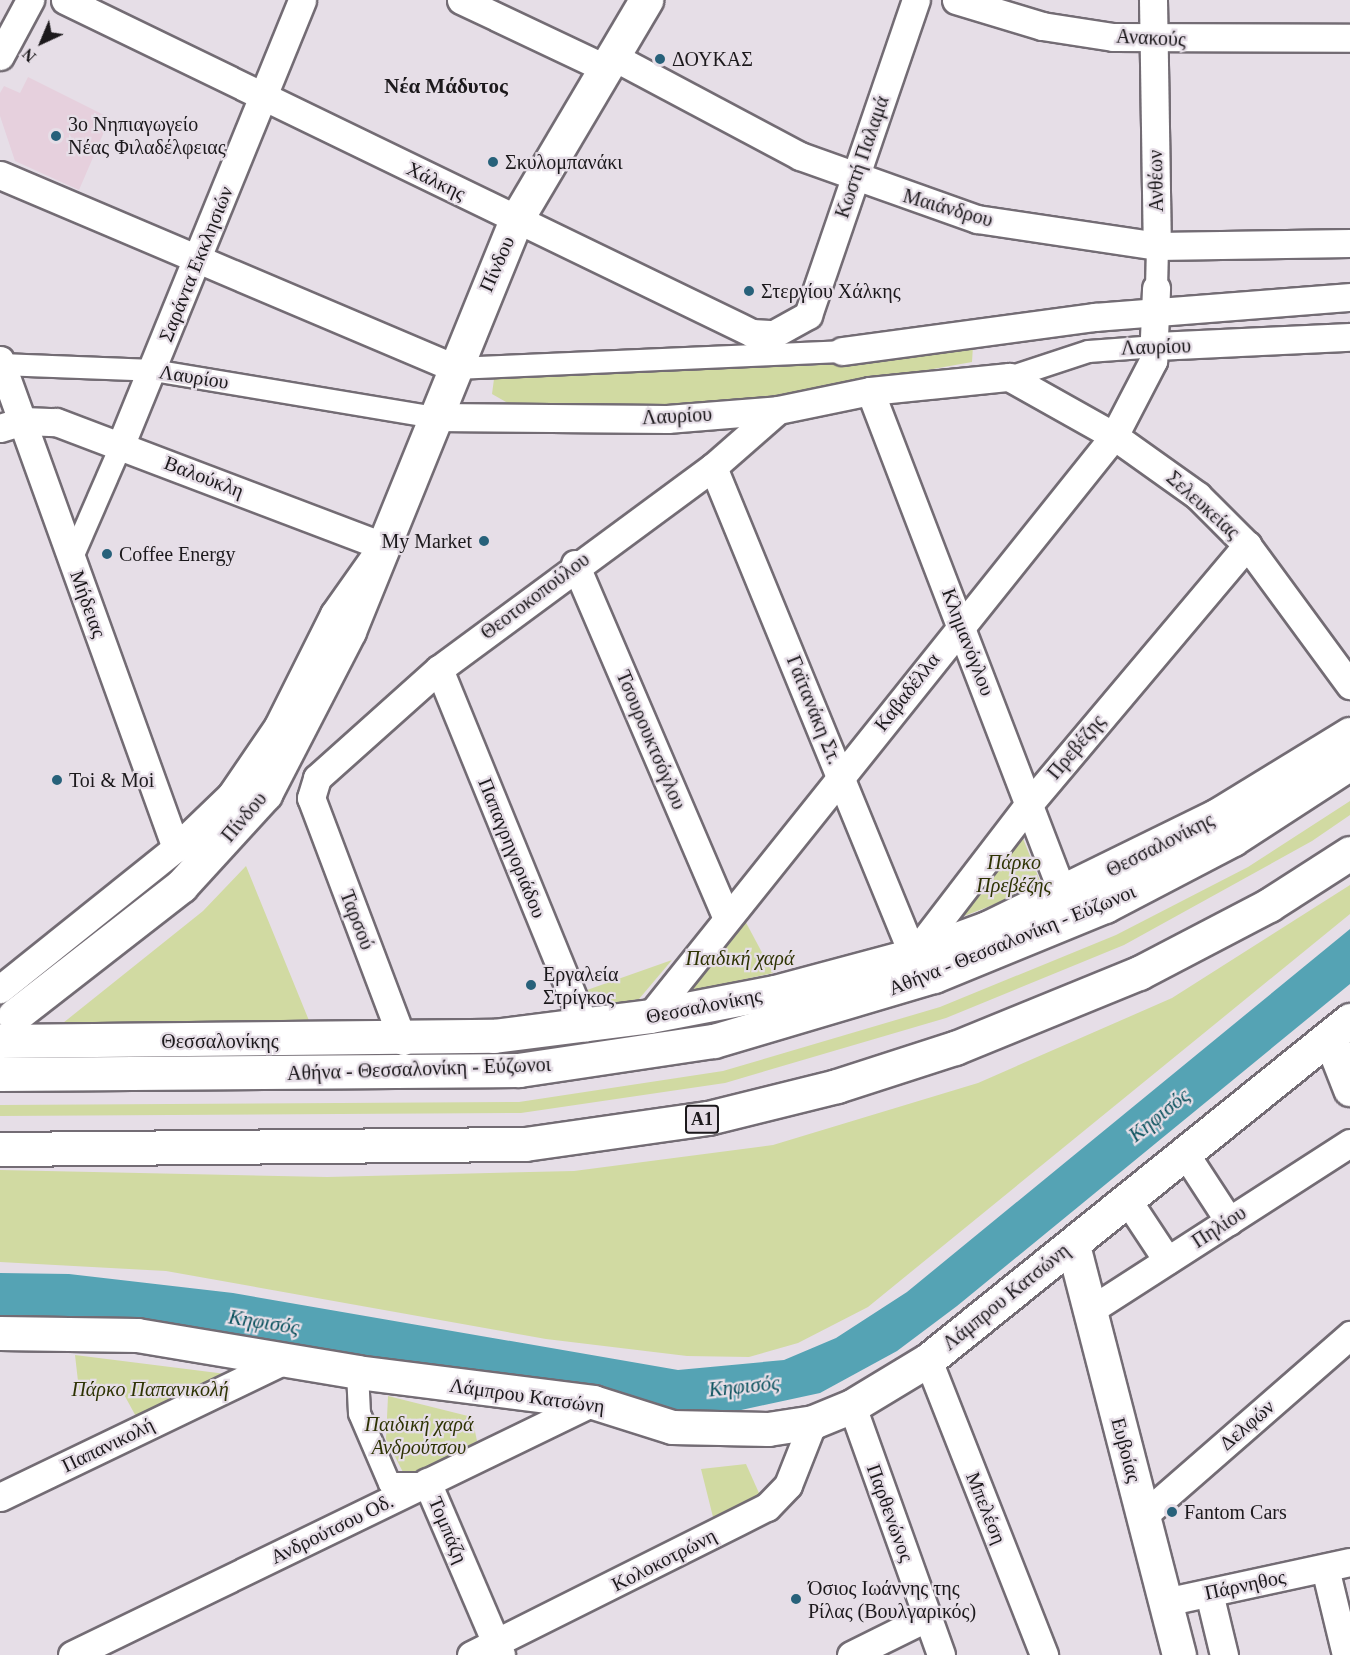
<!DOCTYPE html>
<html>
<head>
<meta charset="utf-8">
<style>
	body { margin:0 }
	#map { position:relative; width:1350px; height:1655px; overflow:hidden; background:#e6dee7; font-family:Georgia,serif }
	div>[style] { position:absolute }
	.education>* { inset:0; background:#e6d0dd }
	.green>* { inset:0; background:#d1daa2 }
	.water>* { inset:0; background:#55a3b4 }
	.roads { filter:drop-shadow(2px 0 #736c74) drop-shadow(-2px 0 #736c74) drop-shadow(0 2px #736c74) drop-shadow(0 -2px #736c74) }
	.pedestrian>* { height:21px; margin:-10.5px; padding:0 10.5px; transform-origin:10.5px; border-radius:10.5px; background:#fff }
	.minor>* { height:27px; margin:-13.5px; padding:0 13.5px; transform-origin:13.5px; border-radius:13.5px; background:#fff }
	.tertiary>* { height:33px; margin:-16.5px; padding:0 16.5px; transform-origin:16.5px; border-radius:16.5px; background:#fff }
	.secondary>* { height:33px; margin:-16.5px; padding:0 16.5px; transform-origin:16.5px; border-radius:16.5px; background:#fff }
	.motorway>* { height:33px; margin:-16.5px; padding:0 16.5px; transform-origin:16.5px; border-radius:16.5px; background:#fff }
	.dots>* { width:16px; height:16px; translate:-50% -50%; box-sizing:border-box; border:3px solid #e6dee7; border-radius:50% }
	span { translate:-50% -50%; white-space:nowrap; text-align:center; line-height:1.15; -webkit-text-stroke:4.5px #e6dee7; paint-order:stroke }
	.shield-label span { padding:2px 4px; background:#e6dee7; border:2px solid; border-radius:4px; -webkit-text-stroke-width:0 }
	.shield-label { font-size:18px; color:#1c191c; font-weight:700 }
	.street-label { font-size:20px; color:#1c191c }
	.poi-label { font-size:20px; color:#1c191c }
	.left { translate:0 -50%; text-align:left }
	.right { translate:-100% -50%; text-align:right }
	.park-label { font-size:20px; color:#2e3303; font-style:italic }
	.neighbourhood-label { font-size:21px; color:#1c191c; font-weight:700 }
	.water-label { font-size:21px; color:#0a515d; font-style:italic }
	.north { position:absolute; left:12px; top:12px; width:60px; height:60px; -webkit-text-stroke:4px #e6dee7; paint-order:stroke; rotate:224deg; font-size:16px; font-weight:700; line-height:24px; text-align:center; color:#1c191c }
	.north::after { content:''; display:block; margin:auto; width:21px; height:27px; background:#1c191c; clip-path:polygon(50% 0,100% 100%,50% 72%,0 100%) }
</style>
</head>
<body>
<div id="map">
	<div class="education">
		<i style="clip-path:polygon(28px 77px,110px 118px,79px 190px,15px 161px,0 116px,0 93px,4px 86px,20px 93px)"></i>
	</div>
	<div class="green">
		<i style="clip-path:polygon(973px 346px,972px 362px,760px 400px,662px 408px,515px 407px,492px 394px,496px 364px,744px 355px,809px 366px)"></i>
		<i style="clip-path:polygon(1350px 801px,1350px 815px,1312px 841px,1124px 945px,946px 1018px,725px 1083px,521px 1113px,0 1116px,0 1105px,519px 1102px,723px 1071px,940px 1007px,1116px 935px,1248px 867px)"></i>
		<i style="clip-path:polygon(1022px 836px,1042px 886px,959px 918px,955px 912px)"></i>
		<i style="clip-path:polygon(246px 866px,310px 1023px,63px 1023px,203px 911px)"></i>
		<i style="clip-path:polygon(1350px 885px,1350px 914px,868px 1307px,798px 1343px,749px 1357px,687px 1356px,546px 1339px,166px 1271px,0 1262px,0 1170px,327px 1177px,574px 1171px,773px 1145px,978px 1083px,1172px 998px)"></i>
		<i style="clip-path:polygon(743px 917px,773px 973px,691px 991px,687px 987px)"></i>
		<i style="clip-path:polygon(672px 960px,639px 999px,593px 1007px,587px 990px)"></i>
		<i style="clip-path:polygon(75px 1355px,234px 1375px,139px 1422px,121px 1389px,79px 1390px)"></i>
		<i style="clip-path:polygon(388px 1396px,472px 1417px,477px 1441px,407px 1480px,386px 1439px)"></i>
		<i style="clip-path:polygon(746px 1464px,763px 1502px,717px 1533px,701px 1469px)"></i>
	</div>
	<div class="water">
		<i style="clip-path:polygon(1350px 929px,1350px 984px,957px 1306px,897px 1351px,820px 1393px,732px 1412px,685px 1413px,87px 1318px,0 1315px,0 1273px,69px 1274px,233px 1293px,678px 1370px,784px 1360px,836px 1338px,907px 1292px)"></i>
	</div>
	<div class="roads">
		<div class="pedestrian">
			<i style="left:1156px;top:288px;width:42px;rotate:-88.6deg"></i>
			<i style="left:0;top:364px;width:153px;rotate:2.2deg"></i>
			<i style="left:153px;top:370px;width:286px;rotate:9.5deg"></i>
			<i style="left:454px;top:368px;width:388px;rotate:-2.5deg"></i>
			<i style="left:1009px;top:377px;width:83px;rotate:-18.2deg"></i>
			<i style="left:1088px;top:351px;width:68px;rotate:-4.2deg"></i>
			<i style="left:71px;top:559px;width:125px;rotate:-66.5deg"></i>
			<i style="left:357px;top:1372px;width:41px;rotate:87.2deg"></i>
			<i style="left:359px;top:1413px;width:76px;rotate:66.8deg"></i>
			<i style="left:389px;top:1483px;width:35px"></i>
		</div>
		<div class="minor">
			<i style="left:65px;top:0;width:763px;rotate:25.86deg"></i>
			<i style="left:752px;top:333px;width:22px;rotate:3deg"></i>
			<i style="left:774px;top:334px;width:39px;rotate:-29deg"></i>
			<i style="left:808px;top:315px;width:333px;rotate:-71.1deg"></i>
			<i style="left:461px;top:0;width:159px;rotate:25.3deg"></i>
			<i style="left:956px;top:0;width:90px;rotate:16.8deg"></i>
			<i style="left:1042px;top:26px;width:72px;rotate:8.8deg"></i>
			<i style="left:1113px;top:37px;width:237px;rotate:0.2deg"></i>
			<i style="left:1153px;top:0;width:246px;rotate:89.1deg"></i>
			<i style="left:0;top:56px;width:64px;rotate:-61.8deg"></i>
			<i style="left:612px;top:56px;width:213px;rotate:28deg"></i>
			<i style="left:800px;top:156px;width:188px;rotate:19.6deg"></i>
			<i style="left:977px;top:219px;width:182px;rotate:8.5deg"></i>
			<i style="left:1157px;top:246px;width:193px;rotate:-0.9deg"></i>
			<i style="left:0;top:175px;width:493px;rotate:23deg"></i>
			<i style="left:1156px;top:346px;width:194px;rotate:-2.7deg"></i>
			<i style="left:842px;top:351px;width:255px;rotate:-7.7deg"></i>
			<i style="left:1095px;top:317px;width:256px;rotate:-4.5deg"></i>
			<i style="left:0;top:360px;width:519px;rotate:70.17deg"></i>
			<i style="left:870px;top:391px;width:539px;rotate:69.01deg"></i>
			<i style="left:435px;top:417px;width:232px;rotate:0.5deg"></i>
			<i style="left:667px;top:419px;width:111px;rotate:-4.6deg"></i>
			<i style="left:778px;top:410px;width:94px;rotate:-11.7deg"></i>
			<i style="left:870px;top:391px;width:140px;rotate:-5.8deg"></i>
			<i style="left:1009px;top:377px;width:120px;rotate:29.3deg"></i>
			<i style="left:1114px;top:436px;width:103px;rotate:35.5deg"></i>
			<i style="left:1198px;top:496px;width:69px;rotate:45deg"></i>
			<i style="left:1247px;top:545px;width:174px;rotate:53.7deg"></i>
			<i style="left:0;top:428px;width:24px;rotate:-17deg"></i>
			<i style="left:23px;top:421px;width:33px;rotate:2deg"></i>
			<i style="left:56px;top:422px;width:349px;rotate:20.8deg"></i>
			<i style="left:382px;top:546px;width:83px;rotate:125.2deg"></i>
			<i style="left:334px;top:614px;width:125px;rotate:116.6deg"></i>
			<i style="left:278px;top:726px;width:83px;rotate:124.3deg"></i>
			<i style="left:231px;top:795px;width:76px;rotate:136.1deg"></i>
			<i style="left:176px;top:848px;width:226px;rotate:141.3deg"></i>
			<i style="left:121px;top:444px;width:479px;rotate:-67.8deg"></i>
			<i style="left:713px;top:467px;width:527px;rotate:67.71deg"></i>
			<i style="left:575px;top:564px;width:383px;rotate:66.8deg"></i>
			<i style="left:439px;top:669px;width:387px;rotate:67.8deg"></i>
			<i style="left:913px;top:955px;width:190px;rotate:-52.5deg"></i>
			<i style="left:1029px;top:804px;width:339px;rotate:-49.9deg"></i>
			<i style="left:650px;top:1016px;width:743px;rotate:-51.34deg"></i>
			<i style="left:1114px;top:436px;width:85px;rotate:-62.5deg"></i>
			<i style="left:1153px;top:361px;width:73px;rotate:-87.6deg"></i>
			<i style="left:403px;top:1041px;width:260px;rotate:-110.7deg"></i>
			<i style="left:311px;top:798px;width:21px;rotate:-73deg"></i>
			<i style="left:317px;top:778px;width:164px;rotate:-41.8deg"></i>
			<i style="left:439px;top:669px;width:340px;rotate:-36.4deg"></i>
			<i style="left:713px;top:467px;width:86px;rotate:-41.2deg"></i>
			<i style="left:1186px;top:1155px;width:79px;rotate:56.9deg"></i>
			<i style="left:1128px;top:1201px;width:71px;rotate:56.5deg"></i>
			<i style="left:1089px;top:1311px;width:310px;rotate:-32.8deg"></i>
			<i style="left:928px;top:1360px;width:317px;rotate:68.5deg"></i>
			<i style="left:852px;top:1406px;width:264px;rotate:70.3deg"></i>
			<i style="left:427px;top:1482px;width:188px;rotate:66.8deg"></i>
			<i style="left:0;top:1497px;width:313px;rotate:-25.7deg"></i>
			<i style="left:1144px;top:1515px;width:274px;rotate:-41.1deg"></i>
			<i style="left:1325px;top:1568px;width:89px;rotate:76.4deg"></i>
			<i style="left:1209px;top:1593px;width:64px;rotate:76.4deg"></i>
			<i style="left:1165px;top:1602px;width:189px;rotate:-12.2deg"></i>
			<i style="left:72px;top:1655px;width:579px;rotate:-25.9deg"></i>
			<i style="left:471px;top:1655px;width:331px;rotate:-26.6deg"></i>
			<i style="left:767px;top:1507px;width:30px;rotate:-46deg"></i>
			<i style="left:788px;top:1485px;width:68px;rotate:-68.4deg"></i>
			<i style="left:851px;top:1655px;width:86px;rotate:-26.3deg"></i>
		</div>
		<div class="tertiary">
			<i style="left:1330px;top:1038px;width:55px;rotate:68.6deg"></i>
			<i style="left:0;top:1041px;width:494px;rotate:-0.6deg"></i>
			<i style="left:494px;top:1036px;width:157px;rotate:-7.3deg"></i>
			<i style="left:650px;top:1016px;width:127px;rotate:-10.9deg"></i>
			<i style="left:775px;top:992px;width:143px;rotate:-15deg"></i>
			<i style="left:913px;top:955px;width:79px;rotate:-20deg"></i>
			<i style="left:987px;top:928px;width:255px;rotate:-26.1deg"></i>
			<i style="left:1216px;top:816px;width:157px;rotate:-31.5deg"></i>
			<i style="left:1073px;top:1245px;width:423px;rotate:75.5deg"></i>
			<i style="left:0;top:1333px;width:137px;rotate:0.8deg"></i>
			<i style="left:137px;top:1335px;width:223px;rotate:9.5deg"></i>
			<i style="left:357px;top:1372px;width:238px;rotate:7.2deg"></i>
			<i style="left:593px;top:1402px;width:83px;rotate:17.6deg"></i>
			<i style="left:672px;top:1427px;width:96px;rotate:1.2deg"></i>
			<i style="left:768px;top:1429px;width:46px;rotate:-8.8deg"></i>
			<i style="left:813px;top:1422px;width:42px;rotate:-22.3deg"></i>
			<i style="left:852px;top:1406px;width:89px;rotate:-31.2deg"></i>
			<i style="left:928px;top:1360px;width:542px;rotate:-38.86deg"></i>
		</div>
		<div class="secondary">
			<i style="left:14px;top:1016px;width:212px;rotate:-37.9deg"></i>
			<i style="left:181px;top:886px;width:125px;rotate:-47.6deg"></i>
			<i style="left:265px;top:794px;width:183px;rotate:-62.7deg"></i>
			<i style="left:349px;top:631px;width:444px;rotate:-67.9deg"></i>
			<i style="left:516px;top:220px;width:256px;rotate:-59.4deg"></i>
		</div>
		<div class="motorway">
			<i style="left:0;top:1074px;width:519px;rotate:-0.44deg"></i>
			<i style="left:519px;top:1070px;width:197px;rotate:-8.5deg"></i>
			<i style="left:714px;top:1041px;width:229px;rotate:-16.5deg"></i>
			<i style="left:934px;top:976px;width:185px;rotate:-22.3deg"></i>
			<i style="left:1105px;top:906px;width:144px;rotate:-27.6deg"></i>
			<i style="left:1233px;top:839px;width:140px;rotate:-33deg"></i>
			<i style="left:0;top:1149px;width:525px;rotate:-0.55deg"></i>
			<i style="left:525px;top:1144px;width:185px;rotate:-8.1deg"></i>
			<i style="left:708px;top:1118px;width:133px;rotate:-13.9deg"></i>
			<i style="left:837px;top:1086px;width:124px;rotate:-17.9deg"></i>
			<i style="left:955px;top:1048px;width:199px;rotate:-22.2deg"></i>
			<i style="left:1139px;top:973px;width:147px;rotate:-27.6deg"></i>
			<i style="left:1269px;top:905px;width:96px;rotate:-32.7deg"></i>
		</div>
	</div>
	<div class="dots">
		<i style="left:660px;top:59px;background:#27617a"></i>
		<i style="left:56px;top:136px;background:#27617a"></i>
		<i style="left:493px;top:162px;background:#27617a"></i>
		<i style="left:749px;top:291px;background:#27617a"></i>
		<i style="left:484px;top:541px;background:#27617a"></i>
		<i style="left:107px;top:554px;background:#27617a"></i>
		<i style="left:57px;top:780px;background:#27617a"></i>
		<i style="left:531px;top:985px;background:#27617a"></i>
		<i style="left:1172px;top:1512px;background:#27617a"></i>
		<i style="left:796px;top:1599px;background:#27617a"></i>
	</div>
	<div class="shield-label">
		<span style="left:702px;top:1119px">Α1</span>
	</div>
	<div class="street-label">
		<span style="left:1151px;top:38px;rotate:3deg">Ανακούς</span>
		<span style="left:862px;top:157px;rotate:-71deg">Κωστή Παλαμά</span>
		<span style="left:436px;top:181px;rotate:26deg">Χάλκης</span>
		<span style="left:1156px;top:181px;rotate:-91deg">Ανθέων</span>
		<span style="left:948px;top:208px;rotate:16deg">Μαιάνδρου</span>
		<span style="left:196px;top:264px;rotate:-68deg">Σαράντα Εκκλησιών</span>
		<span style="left:497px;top:264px;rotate:-66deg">Πίνδου</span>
		<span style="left:1156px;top:347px;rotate:-2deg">Λαυρίου</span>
		<span style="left:194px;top:377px;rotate:9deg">Λαυρίου</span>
		<span style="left:677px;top:416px;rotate:-3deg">Λαυρίου</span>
		<span style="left:204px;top:477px;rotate:21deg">Βαλούκλη</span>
		<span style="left:1203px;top:505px;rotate:42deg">Σελευκείας</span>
		<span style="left:535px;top:596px;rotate:-37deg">Θεοτοκοπούλου</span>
		<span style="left:88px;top:604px;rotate:70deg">Μήδειας</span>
		<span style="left:968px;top:642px;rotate:69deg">Κλημανόγλου</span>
		<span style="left:907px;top:692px;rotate:-52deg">Καβαδέλλα</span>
		<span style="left:814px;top:710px;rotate:68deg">Γαϊτανάκη Στ.</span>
		<span style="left:651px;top:740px;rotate:67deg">Τσουρουκτσόγλου</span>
		<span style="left:1076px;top:747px;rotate:-50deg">Πρεβέζης</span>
		<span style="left:244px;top:817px;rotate:-50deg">Πίνδου</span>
		<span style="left:1160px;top:845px;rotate:-27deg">Θεσσαλονίκης</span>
		<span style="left:512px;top:848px;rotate:68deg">Παπαγρηγοριάδου</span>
		<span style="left:357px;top:920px;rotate:69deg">Ταρσού</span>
		<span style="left:1012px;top:940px;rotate:-22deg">Αθήνα - Θεσσαλονίκη - Εύζωνοι</span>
		<span style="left:704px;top:1006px;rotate:-11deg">Θεσσαλονίκης</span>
		<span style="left:220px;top:1041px">Θεσσαλονίκης</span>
		<span style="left:419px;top:1069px;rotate:-2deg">Αθήνα - Θεσσαλονίκη - Εύζωνοι</span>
		<span style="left:1219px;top:1227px;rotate:-33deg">Πηλίου</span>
		<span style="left:1006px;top:1297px;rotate:-39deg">Λάμπρου Κατσώνη</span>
		<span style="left:527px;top:1396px;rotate:8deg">Λάμπρου Κατσώνη</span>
		<span style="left:1247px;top:1425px;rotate:-41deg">Δελφών</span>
		<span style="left:108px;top:1445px;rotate:-26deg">Παπανικολή</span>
		<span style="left:1126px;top:1450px;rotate:75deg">Ευβοίας</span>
		<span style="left:986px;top:1508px;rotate:68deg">Μπελέση</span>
		<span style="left:890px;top:1513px;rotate:70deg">Παρθενώνος</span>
		<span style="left:332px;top:1529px;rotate:-26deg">Ανδρούτσου Οδ.</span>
		<span style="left:448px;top:1530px;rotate:67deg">Τομπάζη</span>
		<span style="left:664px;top:1560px;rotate:-27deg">Κολοκοτρώνη</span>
		<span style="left:1245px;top:1585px;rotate:-12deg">Πάρνηθος</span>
	</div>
	<div class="poi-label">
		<span class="left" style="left:672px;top:59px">ΔΟΥΚΑΣ</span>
		<span class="left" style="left:68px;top:136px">3ο Νηπιαγωγείο<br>Νέας Φιλαδέλφειας</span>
		<span class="left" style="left:505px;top:162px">Σκυλομπανάκι</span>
		<span class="left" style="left:761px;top:291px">Στεργίου Χάλκης</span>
		<span class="right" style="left:472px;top:541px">My Market</span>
		<span class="left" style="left:119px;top:554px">Coffee Energy</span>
		<span class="left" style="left:69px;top:780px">Toi &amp; Moi</span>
		<span class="left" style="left:543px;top:986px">Εργαλεία<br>Στρίγκος</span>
		<span class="left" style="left:1184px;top:1512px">Fantom Cars</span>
		<span class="left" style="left:808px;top:1600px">Όσιος Ιωάννης της<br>Ρίλας (Βουλγαρικός)</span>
	</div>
	<div class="park-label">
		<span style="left:1014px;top:874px">Πάρκο<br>Πρεβέζης</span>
		<span style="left:740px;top:958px">Παιδική χαρά</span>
		<span style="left:150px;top:1389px">Πάρκο Παπανικολή</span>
		<span style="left:419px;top:1436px">Παιδική χαρά<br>Ανδρούτσου</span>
	</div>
	<div class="neighbourhood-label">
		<span style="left:446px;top:86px">Νέα Μάδυτος</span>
	</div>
	<div class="water-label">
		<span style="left:1159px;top:1115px;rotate:-39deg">Κηφισός</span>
		<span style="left:264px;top:1322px;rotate:9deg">Κηφισός</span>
		<span style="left:744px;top:1386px;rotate:-6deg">Κηφισός</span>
	</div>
	<div class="north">N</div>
</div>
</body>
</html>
